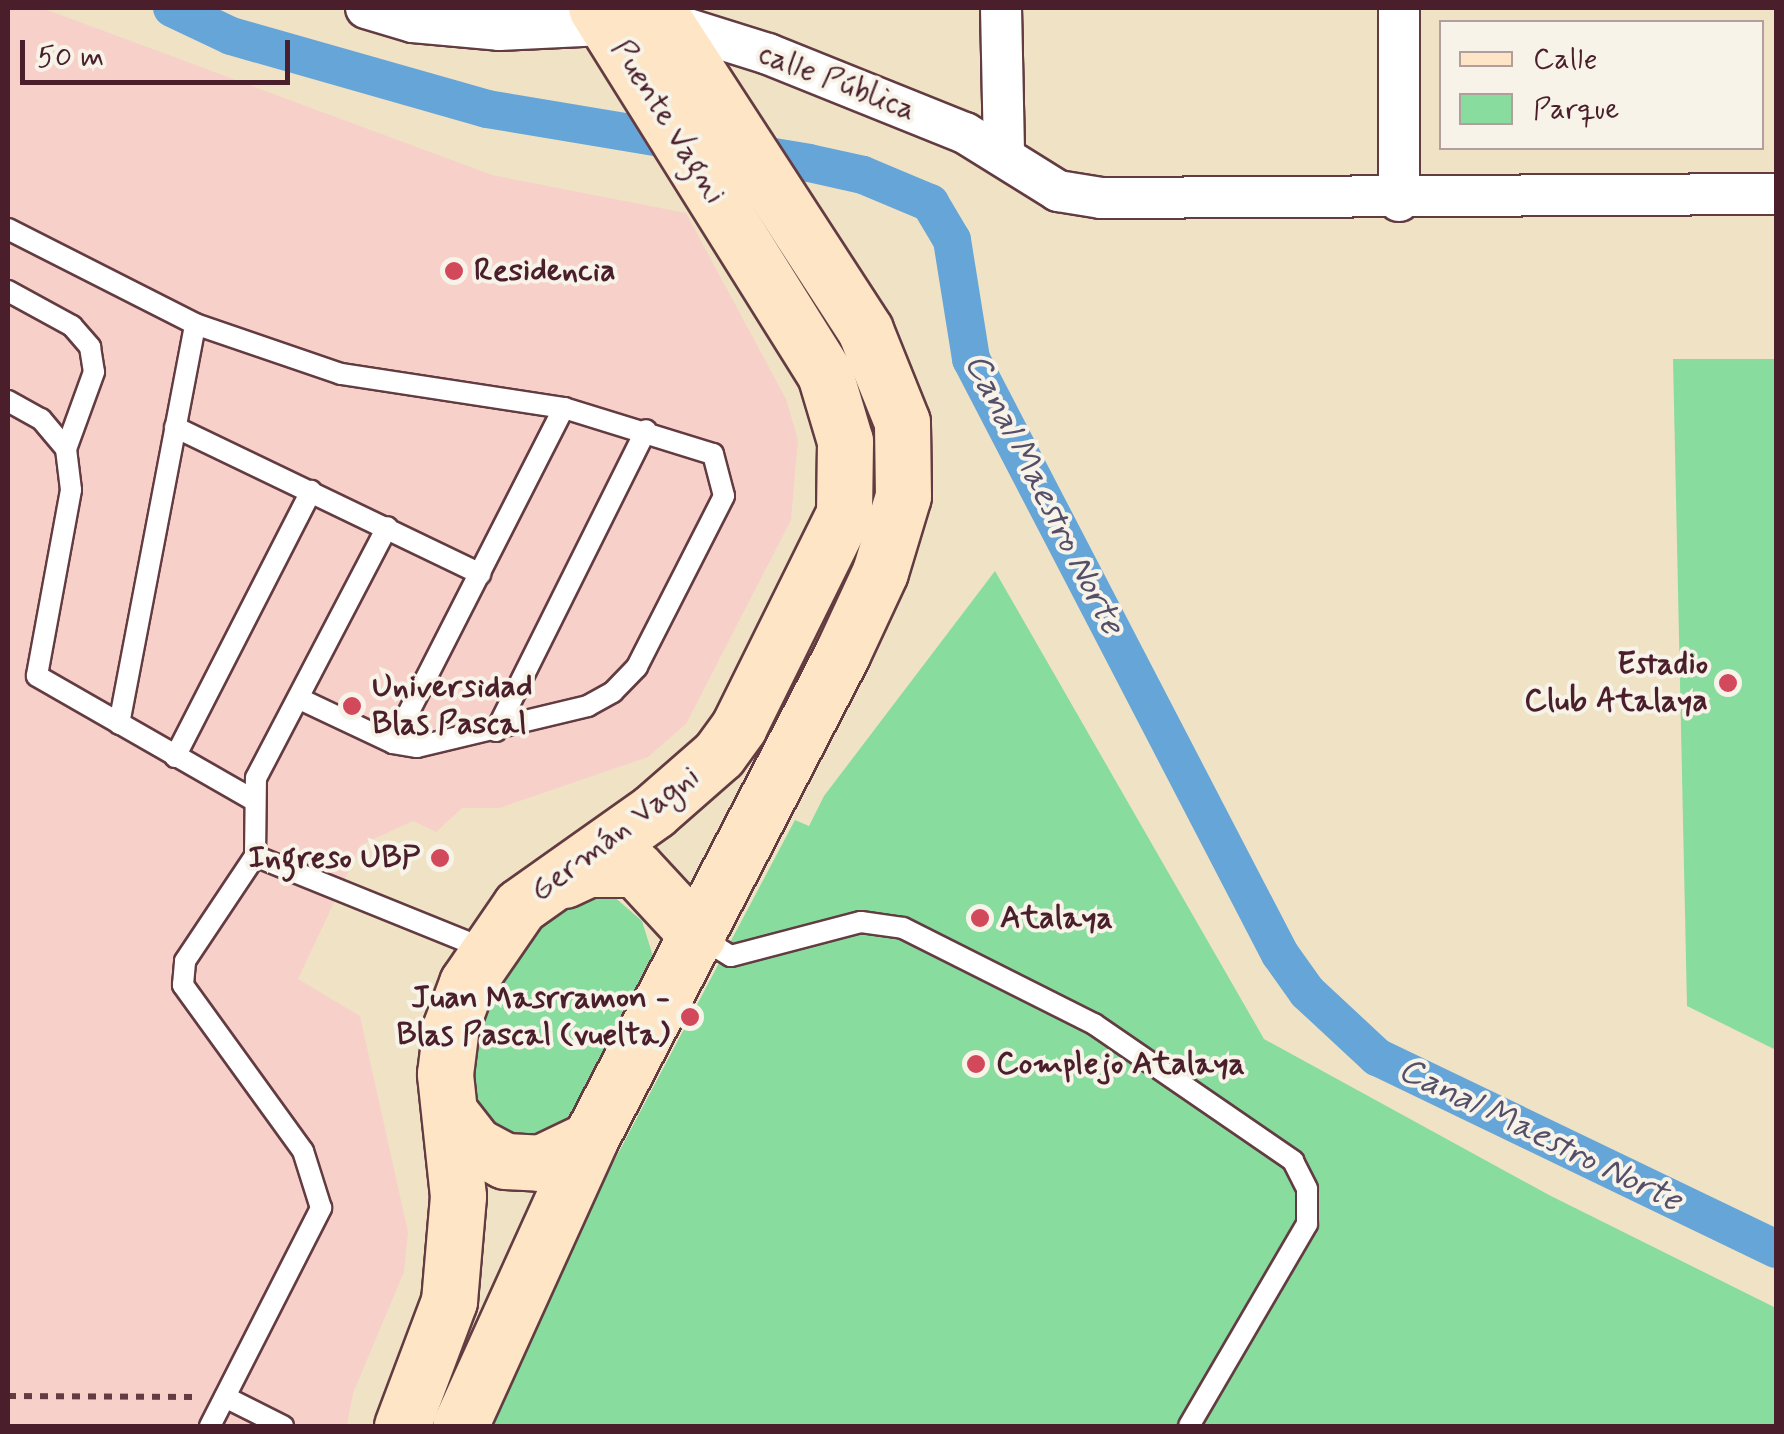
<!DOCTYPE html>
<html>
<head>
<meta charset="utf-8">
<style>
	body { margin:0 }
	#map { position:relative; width:1784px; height:1434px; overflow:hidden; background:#f0e2c5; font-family:Mynerve,sans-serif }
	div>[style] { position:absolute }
	.built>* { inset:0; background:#f7d1c9 }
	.green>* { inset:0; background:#88dc9e }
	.canal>* { height:38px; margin:-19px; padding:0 19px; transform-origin:19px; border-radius:19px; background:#66a5d8 }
	.path>* { height:6px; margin-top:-3px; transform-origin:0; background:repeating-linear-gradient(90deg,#633c42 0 8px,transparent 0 16px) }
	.roads { filter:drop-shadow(2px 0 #633c42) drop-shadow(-2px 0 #633c42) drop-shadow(0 2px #633c42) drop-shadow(0 -2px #633c42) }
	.service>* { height:20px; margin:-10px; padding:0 10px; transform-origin:10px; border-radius:10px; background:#fff }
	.minor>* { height:40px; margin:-20px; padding:0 20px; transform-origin:20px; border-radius:20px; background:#fff }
	.secondary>* { height:55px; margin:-27.5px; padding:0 27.5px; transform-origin:27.5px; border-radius:27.5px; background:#fde5c5 }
	.dots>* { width:28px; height:28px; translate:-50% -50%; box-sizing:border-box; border:5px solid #f7f3e8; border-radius:50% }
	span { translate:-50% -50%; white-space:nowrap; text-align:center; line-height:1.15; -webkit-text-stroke:8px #f7f3e8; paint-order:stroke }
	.street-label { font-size:32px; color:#4a1f2b }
	.poi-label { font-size:32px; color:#4a1f2b; font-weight:700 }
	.left { translate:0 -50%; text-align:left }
	.right { translate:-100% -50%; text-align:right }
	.water-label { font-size:35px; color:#544e68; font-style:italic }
	.frame { position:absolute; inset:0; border:10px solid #4a1f2b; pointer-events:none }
	.legend { position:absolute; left:1439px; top:20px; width:325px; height:130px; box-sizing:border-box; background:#f7f3e8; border:2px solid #b29e9c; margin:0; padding:12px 18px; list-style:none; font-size:30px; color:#4a1f2b }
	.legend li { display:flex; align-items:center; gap:20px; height:50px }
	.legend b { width:50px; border:2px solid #b29e9c }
	.scale { position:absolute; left:20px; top:40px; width:270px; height:45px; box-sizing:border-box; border:5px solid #4a1f2b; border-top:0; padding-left:12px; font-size:30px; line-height:35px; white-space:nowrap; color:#4a1f2b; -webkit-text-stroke:8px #f7f3e8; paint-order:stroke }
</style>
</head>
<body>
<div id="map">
	<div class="built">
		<i style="clip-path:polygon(8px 8px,42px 8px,492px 175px,686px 213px,786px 399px,798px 440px,791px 520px,686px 724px,648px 757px,499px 808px,462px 808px,436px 832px,413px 821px,361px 845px,298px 979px,360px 1016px,408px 1232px,404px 1272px,353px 1393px,347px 1426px,8px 1426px)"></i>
	</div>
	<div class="green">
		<i style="clip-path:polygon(1673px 359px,1776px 359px,1776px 1050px,1687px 1006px)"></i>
		<i style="clip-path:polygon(995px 571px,1264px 1039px,1549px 1195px,1776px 1308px,1776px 1426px,495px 1426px,493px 1389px,795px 820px,809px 826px,824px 796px)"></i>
		<i style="clip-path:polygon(611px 894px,642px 921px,656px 966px,580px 1126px,524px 1151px,468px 1115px,477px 1008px,549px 900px)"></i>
	</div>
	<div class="canal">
		<i style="left:172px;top:8px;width:65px;rotate:25.4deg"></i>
		<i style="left:231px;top:36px;width:266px;rotate:15.9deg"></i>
		<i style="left:487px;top:109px;width:326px;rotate:9.5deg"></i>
		<i style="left:809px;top:163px;width:55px;rotate:12.5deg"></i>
		<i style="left:863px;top:175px;width:73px;rotate:22.7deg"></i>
		<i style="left:930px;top:203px;width:43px;rotate:59.3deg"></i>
		<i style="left:952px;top:240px;width:121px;rotate:80.9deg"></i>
		<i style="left:971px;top:359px;width:670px;rotate:62.56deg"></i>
		<i style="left:1280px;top:954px;width:47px;rotate:54.6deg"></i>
		<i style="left:1307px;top:992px;width:96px;rotate:42.9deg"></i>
		<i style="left:1377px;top:1057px;width:443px;rotate:25.7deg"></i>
	</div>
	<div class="path">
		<i style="left:8px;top:1396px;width:188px;rotate:0.3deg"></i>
	</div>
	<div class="roads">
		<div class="service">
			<i style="left:8px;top:229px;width:210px;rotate:26.9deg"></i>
			<i style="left:195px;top:324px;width:154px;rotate:18.9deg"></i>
			<i style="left:341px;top:374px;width:226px;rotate:8.7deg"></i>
			<i style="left:564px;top:408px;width:156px;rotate:17.2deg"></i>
			<i style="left:713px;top:454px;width:43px;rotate:75.3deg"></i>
			<i style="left:724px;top:496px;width:192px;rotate:117deg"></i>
			<i style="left:637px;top:667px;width:35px;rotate:134deg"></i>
			<i style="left:613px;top:692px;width:29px;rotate:151deg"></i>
			<i style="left:588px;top:706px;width:176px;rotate:166.5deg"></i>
			<i style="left:417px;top:747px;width:24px;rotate:-171deg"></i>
			<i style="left:393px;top:743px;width:105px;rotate:-154.7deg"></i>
			<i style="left:8px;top:291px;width:73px;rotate:28.7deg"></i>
			<i style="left:72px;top:326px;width:28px;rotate:49deg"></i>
			<i style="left:90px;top:347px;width:25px;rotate:81deg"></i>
			<i style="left:94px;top:372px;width:82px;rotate:110deg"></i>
			<i style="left:8px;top:401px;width:38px;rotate:29deg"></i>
			<i style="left:41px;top:419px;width:39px;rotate:50deg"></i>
			<i style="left:66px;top:449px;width:41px;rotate:83deg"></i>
			<i style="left:71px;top:490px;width:189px;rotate:100.4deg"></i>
			<i style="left:37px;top:676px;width:248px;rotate:29.8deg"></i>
			<i style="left:175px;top:427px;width:339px;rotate:25.7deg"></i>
			<i style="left:119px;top:724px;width:407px;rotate:-79.2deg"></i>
			<i style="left:496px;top:731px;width:336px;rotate:-63.5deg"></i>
			<i style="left:393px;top:743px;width:376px;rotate:-63deg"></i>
			<i style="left:175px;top:757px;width:299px;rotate:-62.9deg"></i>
			<i style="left:255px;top:856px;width:248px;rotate:22deg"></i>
			<i style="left:700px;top:937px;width:36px;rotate:32deg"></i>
			<i style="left:731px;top:956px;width:134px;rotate:-14.7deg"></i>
			<i style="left:861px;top:922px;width:42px;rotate:8.1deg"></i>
			<i style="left:903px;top:928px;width:214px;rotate:26.7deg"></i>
			<i style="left:1094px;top:1024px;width:242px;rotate:34.5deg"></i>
			<i style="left:1293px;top:1161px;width:31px;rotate:63deg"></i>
			<i style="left:1307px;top:1189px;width:35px;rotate:90deg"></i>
			<i style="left:1307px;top:1224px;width:234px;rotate:120.3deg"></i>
			<i style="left:225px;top:1397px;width:65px;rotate:26.6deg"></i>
			<i style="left:210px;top:1426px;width:245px;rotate:-63deg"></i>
			<i style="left:321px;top:1208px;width:60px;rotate:-107.5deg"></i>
			<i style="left:303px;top:1151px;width:205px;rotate:-125.9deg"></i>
			<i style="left:183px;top:985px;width:24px;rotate:-85deg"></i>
			<i style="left:185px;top:961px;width:126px;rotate:-56.3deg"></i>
			<i style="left:255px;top:856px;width:78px;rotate:-89.3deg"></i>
			<i style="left:256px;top:778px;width:283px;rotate:-62.4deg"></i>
		</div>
		<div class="minor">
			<i style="left:366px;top:8px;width:49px;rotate:16.6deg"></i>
			<i style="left:413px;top:22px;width:86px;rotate:5.3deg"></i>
			<i style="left:499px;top:30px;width:167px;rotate:-2.7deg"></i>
			<i style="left:666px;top:22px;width:107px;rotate:17.4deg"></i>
			<i style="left:768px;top:54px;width:212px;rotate:21.9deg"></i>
			<i style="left:965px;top:133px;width:110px;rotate:31.9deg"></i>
			<i style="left:1058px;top:191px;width:44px;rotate:9.2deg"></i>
			<i style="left:1101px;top:198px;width:675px;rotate:-0.34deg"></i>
			<i style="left:1001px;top:8px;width:144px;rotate:88.8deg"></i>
			<i style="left:1399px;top:8px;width:193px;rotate:90deg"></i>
		</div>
		<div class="secondary">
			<i style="left:564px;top:880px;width:26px;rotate:-25deg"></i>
			<i style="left:588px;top:869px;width:48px"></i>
			<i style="left:636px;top:869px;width:91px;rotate:47.2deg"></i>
			<i style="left:454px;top:1118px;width:34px;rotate:52deg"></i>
			<i style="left:475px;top:1145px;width:34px;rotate:28deg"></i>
			<i style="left:505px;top:1161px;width:35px;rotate:3deg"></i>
			<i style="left:540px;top:1163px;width:55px;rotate:-25.6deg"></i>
			<i style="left:402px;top:1426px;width:134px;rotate:-69.4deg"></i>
			<i style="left:449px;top:1301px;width:105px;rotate:-85.1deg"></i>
			<i style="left:458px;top:1196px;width:123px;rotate:-96.1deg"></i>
			<i style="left:445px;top:1074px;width:48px;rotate:-82.9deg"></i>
			<i style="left:451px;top:1026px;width:46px;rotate:-69.6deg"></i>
			<i style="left:467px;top:983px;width:93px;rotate:-55.5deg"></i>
			<i style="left:520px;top:906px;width:164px;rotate:-35.3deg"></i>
			<i style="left:654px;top:811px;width:86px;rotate:-41.2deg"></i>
			<i style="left:719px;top:754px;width:34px;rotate:-54deg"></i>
			<i style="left:739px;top:726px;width:237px;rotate:-63.7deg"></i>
			<i style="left:844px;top:514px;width:73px;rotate:-89.2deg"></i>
			<i style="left:845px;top:441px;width:70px;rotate:-106.6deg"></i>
			<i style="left:825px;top:374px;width:432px;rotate:-122deg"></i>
			<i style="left:460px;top:1426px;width:315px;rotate:-65.6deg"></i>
			<i style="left:590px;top:1139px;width:547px;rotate:-62.54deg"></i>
			<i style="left:842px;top:654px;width:90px;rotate:-65.1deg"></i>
			<i style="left:880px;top:572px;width:79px;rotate:-73.2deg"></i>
			<i style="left:903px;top:496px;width:74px;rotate:-90.8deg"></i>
			<i style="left:902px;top:422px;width:99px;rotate:-111.9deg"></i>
			<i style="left:865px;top:330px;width:384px;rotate:-123deg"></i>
		</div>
	</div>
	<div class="dots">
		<i style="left:454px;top:271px;background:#d1495b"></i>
		<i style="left:1728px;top:683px;background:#d1495b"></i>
		<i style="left:352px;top:706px;background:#d1495b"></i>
		<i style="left:440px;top:858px;background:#d1495b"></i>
		<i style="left:980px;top:918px;background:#d1495b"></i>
		<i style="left:690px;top:1017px;background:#d1495b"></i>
		<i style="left:976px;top:1064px;background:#d1495b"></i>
	</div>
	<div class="street-label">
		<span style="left:837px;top:82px;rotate:21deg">calle Pública</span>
		<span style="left:668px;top:122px;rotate:58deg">Puente Vagni</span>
		<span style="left:615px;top:834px;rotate:-37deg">Germán Vagni</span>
	</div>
	<div class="poi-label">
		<span class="left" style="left:474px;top:271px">Residencia</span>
		<span class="right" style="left:1708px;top:683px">Estadio<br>Club Atalaya</span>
		<span class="left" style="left:372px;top:706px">Universidad<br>Blas Pascal</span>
		<span class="right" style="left:420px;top:858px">Ingreso UBP</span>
		<span class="left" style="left:1000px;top:918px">Atalaya</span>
		<span class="right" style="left:670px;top:1017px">Juan Masrramon -<br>Blas Pascal (vuelta)</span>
		<span class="left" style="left:996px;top:1064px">Complejo Atalaya</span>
	</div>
	<div class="water-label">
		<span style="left:1044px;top:494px;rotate:63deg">Canal Maestro Norte</span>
		<span style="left:1540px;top:1135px;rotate:26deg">Canal Maestro Norte</span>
	</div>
	<div class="frame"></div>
	<ul class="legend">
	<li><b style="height:12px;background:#fde5c5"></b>Calle</li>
	<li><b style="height:28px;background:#88dc9e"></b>Parque</li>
	</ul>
	<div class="scale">50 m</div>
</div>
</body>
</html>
